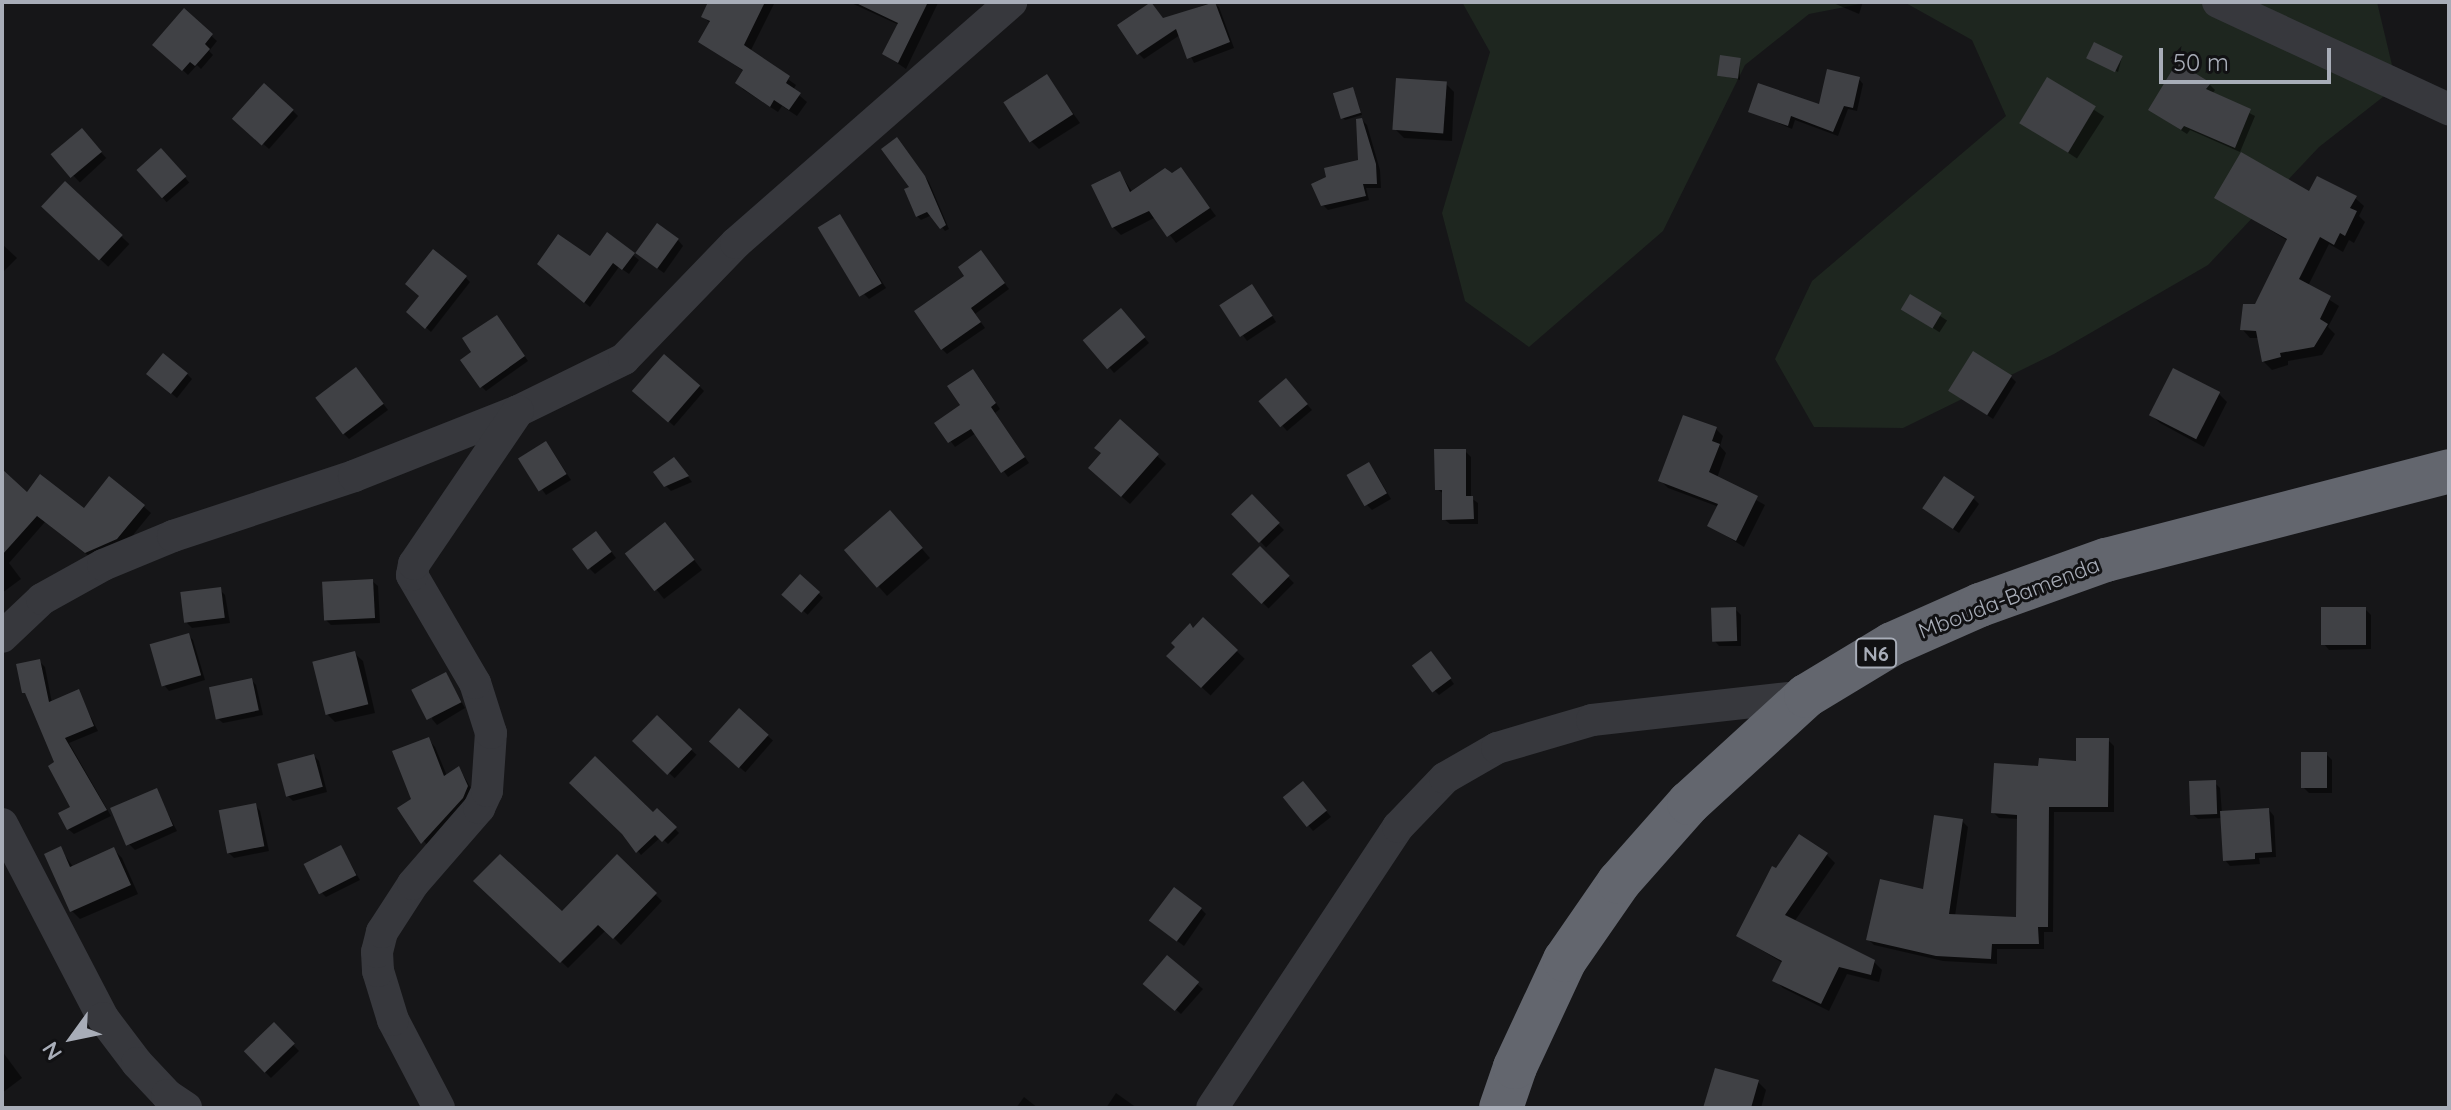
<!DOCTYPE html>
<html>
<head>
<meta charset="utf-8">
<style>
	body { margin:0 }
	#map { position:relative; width:2451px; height:1110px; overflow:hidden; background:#161618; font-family:Quicksand,sans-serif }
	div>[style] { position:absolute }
	.green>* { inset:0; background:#1e261f }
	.shadow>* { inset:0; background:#0007; transform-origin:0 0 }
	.building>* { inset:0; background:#404145; transform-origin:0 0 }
	.minor>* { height:32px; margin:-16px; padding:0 16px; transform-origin:16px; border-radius:16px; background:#37383d }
	.highway>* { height:44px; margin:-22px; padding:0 22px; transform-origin:22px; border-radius:22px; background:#63666e }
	span { translate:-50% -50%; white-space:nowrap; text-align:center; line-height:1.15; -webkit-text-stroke:6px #111113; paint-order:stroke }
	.shield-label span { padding:2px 6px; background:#111113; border:2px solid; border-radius:6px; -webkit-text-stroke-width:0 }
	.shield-label { font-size:20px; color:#a8adb8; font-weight:700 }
	.street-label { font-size:22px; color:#a8adb8 }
	.frame { position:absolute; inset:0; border:4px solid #a8adb8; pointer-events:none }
	.north { position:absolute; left:32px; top:998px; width:80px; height:80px; -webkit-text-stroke:6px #111113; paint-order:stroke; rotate:237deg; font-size:22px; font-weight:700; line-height:32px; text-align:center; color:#a8adb8 }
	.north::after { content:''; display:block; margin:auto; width:28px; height:36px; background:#a8adb8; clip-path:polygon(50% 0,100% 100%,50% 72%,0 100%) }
	.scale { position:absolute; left:2159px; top:48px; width:172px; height:36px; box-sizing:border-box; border:4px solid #a8adb8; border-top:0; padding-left:10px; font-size:24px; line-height:28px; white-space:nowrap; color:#a8adb8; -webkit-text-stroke:6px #111113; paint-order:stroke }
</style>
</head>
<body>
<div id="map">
	<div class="green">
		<i style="clip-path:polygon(1462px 2px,1871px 2px,1809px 14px,1745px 65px,1663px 231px,1529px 347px,1465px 301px,1442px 213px,1490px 52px)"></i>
		<i style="clip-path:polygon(1904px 2px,2377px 2px,2397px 86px,2319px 147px,2208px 265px,2054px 354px,1903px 428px,1814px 427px,1775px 359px,1812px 281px,2006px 116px,1972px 40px)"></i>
	</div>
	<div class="shadow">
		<i style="clip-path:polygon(710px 2px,775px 2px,750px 52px,796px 85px,793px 90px,807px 102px,797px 116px,782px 106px,778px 112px,744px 90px,737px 83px,745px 72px,701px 42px,711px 24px,703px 16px)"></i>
		<i style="clip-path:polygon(849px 2px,937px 2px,938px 3px,906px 69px,884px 54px,899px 25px)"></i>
		<i style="clip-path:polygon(1212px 2px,1219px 7px,1234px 48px,1194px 63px,1180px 35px,1144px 59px,1139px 54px,1152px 4px,1164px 20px)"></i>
		<i style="clip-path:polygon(1831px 2px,1863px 2px,1859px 14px)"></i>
		<i style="clip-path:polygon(184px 11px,217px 41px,209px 51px,213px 55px,201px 69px,197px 65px,188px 75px,155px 44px)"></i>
		<i style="clip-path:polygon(2122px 57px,2118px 72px,2091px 60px)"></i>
		<i style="clip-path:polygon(1740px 60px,1740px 80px,1719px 75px)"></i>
		<i style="clip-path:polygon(1047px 77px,1080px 123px,1039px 149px,1031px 141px)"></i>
		<i style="clip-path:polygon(1859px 79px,1863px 84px,1857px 111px,1848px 109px,1838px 136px,1795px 120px,1792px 129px,1750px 111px,1821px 106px)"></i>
		<i style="left:2048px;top:80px;width:67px;height:50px;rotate:33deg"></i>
		<i style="clip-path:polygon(1446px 84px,1454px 92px,1452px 141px,1404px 138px,1395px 129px)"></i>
		<i style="clip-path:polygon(2209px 84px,2215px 90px,2212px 94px,2255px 116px,2240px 152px,2190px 130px,2187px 134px,2156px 114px)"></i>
		<i style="clip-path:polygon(1353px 89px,1362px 115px,1345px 120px,1342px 117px)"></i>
		<i style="clip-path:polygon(293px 111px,298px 116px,269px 149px,235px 119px)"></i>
		<i style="clip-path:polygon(1362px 120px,1367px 125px,1380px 170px,1381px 188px,1366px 188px,1369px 200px,1328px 210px,1323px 205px,1360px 162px)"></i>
		<i style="left:81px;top:131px;width:37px;height:36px;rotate:47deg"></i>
		<i style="clip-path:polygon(901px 144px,929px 182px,949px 229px,945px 231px,932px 215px,921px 220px,917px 216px)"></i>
		<i style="left:161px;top:150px;width:43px;height:30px;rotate:49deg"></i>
		<i style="clip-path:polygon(1181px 169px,1216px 216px,1176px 243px,1156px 217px,1121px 235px,1113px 227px,1120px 173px,1133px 193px)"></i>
		<i style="left:65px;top:184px;width:88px;height:31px;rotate:43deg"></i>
		<i style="clip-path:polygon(2310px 194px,2355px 198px,2364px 206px,2359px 216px,2365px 222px,2354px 243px,2349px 240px,2343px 252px,2329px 244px,2308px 286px,2339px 306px,2328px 327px,2335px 334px,2322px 355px,2288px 361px,2288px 365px,2272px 370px,2264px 362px,2259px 338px,2250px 338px,2242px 329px,2288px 241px,2217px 197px)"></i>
		<i style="clip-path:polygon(840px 217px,886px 288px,869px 299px,864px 294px)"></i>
		<i style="clip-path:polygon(608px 235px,639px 260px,629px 274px,619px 267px,590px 307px,544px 269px,590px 259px)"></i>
		<i style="clip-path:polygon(678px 240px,683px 246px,664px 273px,644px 259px)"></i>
		<i style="clip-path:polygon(2px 244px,17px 258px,2px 273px)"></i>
		<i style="clip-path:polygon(986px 258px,1009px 289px,975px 314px,985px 328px,947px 354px,942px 349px,967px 276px)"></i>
		<i style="clip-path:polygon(466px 278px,470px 282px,431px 332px,409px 312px,422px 297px)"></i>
		<i style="clip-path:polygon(1257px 292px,1276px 322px,1247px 341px,1222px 306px)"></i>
		<i style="left:1911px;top:297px;width:43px;height:14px;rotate:33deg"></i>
		<i style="clip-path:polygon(1126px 316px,1149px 343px,1114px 373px,1109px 367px)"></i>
		<i style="clip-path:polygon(501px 322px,528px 361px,486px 391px,481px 386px)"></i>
		<i style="clip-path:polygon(187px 374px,192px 379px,177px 398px,154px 379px)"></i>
		<i style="clip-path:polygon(361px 375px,388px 410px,349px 439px,344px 434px)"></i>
		<i style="clip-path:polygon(978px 376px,1000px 409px,995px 413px,1029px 463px,1008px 477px,976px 433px,955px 447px,937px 423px,963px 406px)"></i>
		<i style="clip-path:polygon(2011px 377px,2016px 382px,1993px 419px,1951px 391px)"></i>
		<i style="clip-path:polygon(699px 386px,704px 391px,674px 426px,635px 391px)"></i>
		<i style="clip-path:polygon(1291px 386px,1312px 410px,1287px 431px,1261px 401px)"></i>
		<i style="clip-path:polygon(2219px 394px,2227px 402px,2204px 447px,2160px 423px,2151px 415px)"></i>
		<i style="clip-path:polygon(1120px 422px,1166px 464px,1130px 504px,1099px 477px,1103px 454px)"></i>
		<i style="clip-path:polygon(1716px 429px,1723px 436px,1720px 446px,1726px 453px,1717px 478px,1765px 505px,1744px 547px,1710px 526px,1719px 507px,1668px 488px,1660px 480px)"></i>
		<i style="clip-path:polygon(551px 449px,571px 480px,546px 495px,521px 460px)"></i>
		<i style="clip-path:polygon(1465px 451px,1471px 457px,1471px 498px,1478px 503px,1478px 524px,1450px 524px,1444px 519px,1444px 494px,1437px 489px)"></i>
		<i style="clip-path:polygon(679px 464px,692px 482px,671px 491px,665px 485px)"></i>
		<i style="clip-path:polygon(1374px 470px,1391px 499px,1372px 510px,1367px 505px)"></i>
		<i style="clip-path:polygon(2px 472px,27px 495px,84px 510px,143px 506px,151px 513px,124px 546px,94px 560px,45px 522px,9px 563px,21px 579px,2px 593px)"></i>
		<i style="left:1252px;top:497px;width:46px;height:25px;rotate:46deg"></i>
		<i style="clip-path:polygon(1974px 499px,1979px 504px,1959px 533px,1931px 514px)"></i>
		<i style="clip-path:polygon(898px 521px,930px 558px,887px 596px,879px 587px)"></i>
		<i style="clip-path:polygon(673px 533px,702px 570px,664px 599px,627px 553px)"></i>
		<i style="clip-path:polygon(601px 538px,616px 558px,595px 574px,590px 569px)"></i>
		<i style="left:1260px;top:549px;width:48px;height:36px;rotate:45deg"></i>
		<i style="left:800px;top:577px;width:31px;height:23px;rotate:42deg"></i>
		<i style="clip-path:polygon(372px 581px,378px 586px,380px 623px,331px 625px,326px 620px)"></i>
		<i style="clip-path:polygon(220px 590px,225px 595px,230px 623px,192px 628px,187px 623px)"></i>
		<i style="clip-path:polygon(1735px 609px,1741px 615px,1741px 646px,1719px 646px,1714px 640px)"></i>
		<i style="clip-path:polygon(2365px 609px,2371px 615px,2371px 649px,2329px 650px,2324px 644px)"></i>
		<i style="left:1203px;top:620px;width:57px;height:50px;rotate:43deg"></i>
		<i style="clip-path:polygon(188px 635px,193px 640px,205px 680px,169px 691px,164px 685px)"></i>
		<i style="clip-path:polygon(354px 653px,363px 661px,375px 713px,335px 722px,327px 714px)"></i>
		<i style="clip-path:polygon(1436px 659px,1454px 684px,1439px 695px,1434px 690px)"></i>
		<i style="clip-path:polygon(40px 662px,45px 667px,52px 703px,78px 692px,98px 731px,69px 743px,111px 816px,74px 834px,68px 829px,73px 808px,29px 698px,24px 692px)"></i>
		<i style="clip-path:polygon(446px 674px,465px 708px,437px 725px,432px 719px)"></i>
		<i style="clip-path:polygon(251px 680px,256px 685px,263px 715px,223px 723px,217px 718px)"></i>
		<i style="left:739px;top:711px;width:45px;height:42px;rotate:41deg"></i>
		<i style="left:657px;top:718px;width:54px;height:32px;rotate:43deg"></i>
		<i style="clip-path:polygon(428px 739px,435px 747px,447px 776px,459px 768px,475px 795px,430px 849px,400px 809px,413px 799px)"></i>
		<i style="clip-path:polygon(2108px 740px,2114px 746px,2114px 812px,2054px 812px,2053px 932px,2044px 932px,2044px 949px,1997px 949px,1997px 964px,1943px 961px,1874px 945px,1868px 939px,1924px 892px,1962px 821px,1968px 827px,1955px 916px,2018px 919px,2019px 819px,1999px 818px,1993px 812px,2040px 768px,2078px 763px)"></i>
		<i style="clip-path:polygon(2326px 754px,2332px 760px,2332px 793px,2309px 793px,2303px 787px)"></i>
		<i style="clip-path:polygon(314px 756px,319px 761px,327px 792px,293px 801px,287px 795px)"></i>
		<i style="clip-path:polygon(2215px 783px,2220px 788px,2222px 813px,2269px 810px,2274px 816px,2276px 857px,2259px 858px,2260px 864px,2230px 866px,2225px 860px,2222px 818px,2198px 819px,2192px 814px)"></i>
		<i style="clip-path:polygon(1308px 789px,1331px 817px,1313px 831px,1308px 825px)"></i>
		<i style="clip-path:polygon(156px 791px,177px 831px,135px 850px,129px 844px)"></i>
		<i style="clip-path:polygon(255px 805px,260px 811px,269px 851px,234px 858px,229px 853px)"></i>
		<i style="clip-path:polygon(657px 810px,679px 833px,668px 844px,661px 837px,641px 855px,624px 834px)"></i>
		<i style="clip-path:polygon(341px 848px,360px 880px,326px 897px,321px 892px)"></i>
		<i style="clip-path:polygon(60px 849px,74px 868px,114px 850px,122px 858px,138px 894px,80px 919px,72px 911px)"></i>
		<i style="clip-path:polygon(1827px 855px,1835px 863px,1794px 922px,1874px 962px,1882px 970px,1879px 982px,1847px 974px,1829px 1011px,1783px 988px,1775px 980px,1783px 963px,1738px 936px,1776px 871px)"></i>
		<i style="clip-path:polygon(617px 857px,662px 901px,621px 945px,606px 930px,568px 968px,476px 881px,562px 914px)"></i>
		<i style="clip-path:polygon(1201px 909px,1206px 914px,1184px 946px,1157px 926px)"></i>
		<i style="clip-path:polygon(1197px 984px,1203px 989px,1181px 1014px,1151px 989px)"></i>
		<i style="left:274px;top:1025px;width:36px;height:39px;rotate:46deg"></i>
		<i style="clip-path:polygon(2px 1051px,22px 1078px,2px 1093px)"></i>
		<i style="clip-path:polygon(1758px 1082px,1766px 1090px,1761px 1108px,1705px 1108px)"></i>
		<i style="clip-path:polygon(1116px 1093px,1137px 1108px,1106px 1108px)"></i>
		<i style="clip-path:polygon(1024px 1097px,1038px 1108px,1016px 1108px)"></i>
	</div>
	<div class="building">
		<i style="clip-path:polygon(708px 2px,765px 2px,744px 45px,790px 76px,786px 83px,801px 93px,789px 110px,774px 100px,770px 107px,735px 83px,743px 70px,698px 42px,710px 21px,701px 17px)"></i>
		<i style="clip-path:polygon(854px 2px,928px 2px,898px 63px,882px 54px,898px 23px)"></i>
		<i style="clip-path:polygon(1151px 2px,1163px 18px,1215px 2px,1230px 42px,1187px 59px,1176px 29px,1137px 55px,1117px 25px)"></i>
		<i style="clip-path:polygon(184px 8px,213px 34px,205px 44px,210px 49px,195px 66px,190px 62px,182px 71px,152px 45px)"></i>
		<i style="left:2094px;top:42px;width:32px;height:18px;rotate:26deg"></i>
		<i style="left:1720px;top:55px;width:21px;height:21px;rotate:8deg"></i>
		<i style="clip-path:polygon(2177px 62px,2211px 83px,2206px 89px,2251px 109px,2235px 148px,2184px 126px,2181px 130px,2148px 110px)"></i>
		<i style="clip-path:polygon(1827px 69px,1860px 77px,1853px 108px,1844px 106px,1833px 132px,1791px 116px,1788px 126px,1748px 112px,1758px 83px,1819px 104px)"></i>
		<i style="left:1047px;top:74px;width:48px;height:52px;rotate:57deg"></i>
		<i style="left:2047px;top:77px;width:57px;height:54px;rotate:31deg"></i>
		<i style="left:1396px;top:78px;width:51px;height:52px;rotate:4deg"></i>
		<i style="left:264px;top:83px;width:40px;height:48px;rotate:42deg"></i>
		<i style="left:1353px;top:87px;width:27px;height:21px;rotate:73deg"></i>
		<i style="clip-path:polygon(1362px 118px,1376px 164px,1377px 184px,1363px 184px,1366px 196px,1321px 206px,1311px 184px,1326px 177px,1324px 168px,1358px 160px,1356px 119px)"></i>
		<i style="left:82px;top:128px;width:31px;height:41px;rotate:50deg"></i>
		<i style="clip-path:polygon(897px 137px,925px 176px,946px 225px,940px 229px,927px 212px,916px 217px,904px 189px,909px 187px,881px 149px)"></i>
		<i style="left:161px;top:148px;width:38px;height:33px;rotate:48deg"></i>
		<i style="clip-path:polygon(2241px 152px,2309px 191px,2317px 176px,2357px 196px,2350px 208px,2357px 211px,2345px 236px,2340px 233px,2334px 245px,2320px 237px,2299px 279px,2331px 296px,2320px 319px,2328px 324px,2314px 347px,2280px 353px,2281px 357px,2262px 362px,2256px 331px,2240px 330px,2243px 304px,2255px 304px,2287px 239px,2214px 198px)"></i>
		<i style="clip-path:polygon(1181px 167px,1210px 208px,1167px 237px,1149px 211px,1112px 228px,1091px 185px,1120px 171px,1130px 192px,1165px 168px,1172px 173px)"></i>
		<i style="left:65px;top:181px;width:79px;height:35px;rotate:43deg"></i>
		<i style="left:840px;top:214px;width:81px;height:26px;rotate:59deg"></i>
		<i style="left:657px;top:223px;width:27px;height:37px;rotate:36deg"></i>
		<i style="clip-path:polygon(607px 232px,635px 253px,622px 270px,613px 263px,584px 303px,537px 264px,558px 234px,590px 256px)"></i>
		<i style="clip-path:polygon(433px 249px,467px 276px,425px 329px,406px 312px,419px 296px,405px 284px)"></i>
		<i style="clip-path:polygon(981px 250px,1005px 283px,971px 308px,981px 322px,941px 350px,914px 311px,964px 276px,958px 267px)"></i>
		<i style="left:1252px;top:284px;width:38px;height:39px;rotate:57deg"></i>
		<i style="left:1910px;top:294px;width:37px;height:18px;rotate:31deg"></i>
		<i style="left:1121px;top:308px;width:38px;height:50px;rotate:50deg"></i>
		<i style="clip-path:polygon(497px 315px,525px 356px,480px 388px,460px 360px,471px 352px,462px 338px)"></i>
		<i style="left:1973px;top:351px;width:46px;height:47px;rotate:32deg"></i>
		<i style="left:163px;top:353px;width:32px;height:27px;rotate:39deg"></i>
		<i style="left:664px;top:354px;width:48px;height:49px;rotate:41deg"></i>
		<i style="left:356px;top:367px;width:46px;height:51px;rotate:53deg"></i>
		<i style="left:2173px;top:368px;width:53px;height:53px;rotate:27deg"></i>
		<i style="clip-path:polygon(973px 369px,996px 403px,991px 407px,1025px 457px,1001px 473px,971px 429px,948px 443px,934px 423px,960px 405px,947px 386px)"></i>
		<i style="left:1286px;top:378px;width:34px;height:36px;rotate:50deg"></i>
		<i style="clip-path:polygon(1683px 415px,1717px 427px,1712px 441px,1720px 444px,1709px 472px,1758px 496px,1736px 541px,1707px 526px,1718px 504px,1658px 481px)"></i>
		<i style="clip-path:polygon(1120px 419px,1159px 454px,1121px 497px,1088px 468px,1101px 453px,1094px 448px)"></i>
		<i style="left:546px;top:441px;width:39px;height:33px;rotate:58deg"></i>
		<i style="clip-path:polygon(1434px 449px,1466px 449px,1466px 496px,1473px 496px,1474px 519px,1442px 520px,1442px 490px,1435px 490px)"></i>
		<i style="clip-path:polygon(674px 457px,689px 476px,664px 487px,653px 472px)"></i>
		<i style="left:1369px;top:462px;width:36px;height:26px;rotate:60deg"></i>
		<i style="clip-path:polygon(2px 469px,27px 492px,40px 474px,84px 508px,109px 476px,145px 505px,117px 539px,85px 553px,37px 516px,2px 555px)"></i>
		<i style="left:1944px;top:476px;width:37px;height:39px;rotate:34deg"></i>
		<i style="left:1252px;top:494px;width:40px;height:29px;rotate:46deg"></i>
		<i style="left:890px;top:510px;width:50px;height:61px;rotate:49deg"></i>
		<i style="left:665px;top:522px;width:48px;height:51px;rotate:52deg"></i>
		<i style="left:596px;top:531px;width:26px;height:30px;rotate:53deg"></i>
		<i style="left:1260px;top:546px;width:42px;height:40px;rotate:45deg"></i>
		<i style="left:800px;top:574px;width:27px;height:28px;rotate:42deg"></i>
		<i style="left:373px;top:579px;width:39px;height:51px;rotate:87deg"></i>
		<i style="left:221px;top:587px;width:31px;height:41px;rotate:83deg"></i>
		<i style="left:1736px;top:607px;width:34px;height:25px;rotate:88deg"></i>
		<i style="left:2366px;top:607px;width:38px;height:45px;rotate:90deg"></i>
		<i style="clip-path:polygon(1203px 617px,1238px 650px,1201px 688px,1166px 656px,1175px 647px,1171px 643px,1190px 623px,1193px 628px)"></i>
		<i style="left:189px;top:633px;width:44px;height:41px;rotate:74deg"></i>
		<i style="left:355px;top:651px;width:55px;height:44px;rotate:76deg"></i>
		<i style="left:1431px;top:651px;width:34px;height:24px;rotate:53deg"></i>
		<i style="clip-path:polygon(40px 659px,49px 702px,79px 689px,94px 726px,65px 738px,107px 810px,67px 830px,58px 813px,70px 807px,48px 766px,54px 762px,25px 693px,22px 693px,16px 664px)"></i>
		<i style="left:446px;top:672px;width:34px;height:39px;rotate:63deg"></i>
		<i style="left:252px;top:678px;width:33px;height:44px;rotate:78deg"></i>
		<i style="left:739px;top:708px;width:40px;height:45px;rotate:42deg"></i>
		<i style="left:657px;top:715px;width:49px;height:36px;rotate:44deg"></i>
		<i style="clip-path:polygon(429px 737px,444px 776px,459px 766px,468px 786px,463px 798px,421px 844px,397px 808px,411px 799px,392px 751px)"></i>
		<i style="clip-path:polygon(2076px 738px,2109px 738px,2108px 807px,2049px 807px,2048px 927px,2038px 927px,2039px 944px,1992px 944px,1991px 959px,1936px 956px,1866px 940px,1880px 879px,1923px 889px,1934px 815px,1963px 819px,1949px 914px,2016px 917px,2017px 815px,1991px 813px,1994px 763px,2038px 766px,2039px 758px,2076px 761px)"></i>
		<i style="left:2301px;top:752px;width:26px;height:36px"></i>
		<i style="left:314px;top:754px;width:34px;height:38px;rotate:75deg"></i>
		<i style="clip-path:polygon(595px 756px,653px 812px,657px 808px,677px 827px,662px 842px,655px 835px,636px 853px,622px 834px,569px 783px)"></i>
		<i style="left:2216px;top:780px;width:34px;height:27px;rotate:88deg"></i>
		<i style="left:1303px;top:781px;width:38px;height:26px;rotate:51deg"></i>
		<i style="left:157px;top:788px;width:41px;height:51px;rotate:67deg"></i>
		<i style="left:256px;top:803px;width:44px;height:38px;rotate:79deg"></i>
		<i style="clip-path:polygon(2269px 808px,2272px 852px,2255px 853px,2255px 859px,2223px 861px,2220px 811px)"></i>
		<i style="clip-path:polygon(1799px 834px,1828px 853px,1785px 915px,1875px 960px,1871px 975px,1839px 967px,1821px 1004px,1772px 981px,1782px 961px,1736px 936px,1772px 866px,1776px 868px)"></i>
		<i style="left:341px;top:845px;width:34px;height:42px;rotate:63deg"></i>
		<i style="clip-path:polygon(61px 846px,70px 867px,114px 847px,131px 885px,70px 912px,44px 854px)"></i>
		<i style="clip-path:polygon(500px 854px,562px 911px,617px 854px,657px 893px,613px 939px,598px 925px,560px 963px,473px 881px)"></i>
		<i style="left:1174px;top:887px;width:35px;height:42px;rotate:37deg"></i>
		<i style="left:1167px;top:955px;width:42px;height:38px;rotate:40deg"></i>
		<i style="left:274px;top:1022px;width:30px;height:42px;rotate:46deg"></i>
		<i style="clip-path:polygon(1715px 1068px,1759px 1080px,1751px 1108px,1703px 1108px)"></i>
	</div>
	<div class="minor">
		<i style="left:2218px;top:2px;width:255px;rotate:24.9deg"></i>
		<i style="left:2px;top:637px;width:55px;rotate:-43.5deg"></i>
		<i style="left:42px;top:599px;width:70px;rotate:-29.1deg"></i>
		<i style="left:103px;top:565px;width:76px;rotate:-22.5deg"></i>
		<i style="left:173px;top:536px;width:191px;rotate:-18.3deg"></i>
		<i style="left:354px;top:476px;width:176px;rotate:-21.6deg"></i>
		<i style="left:518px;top:411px;width:118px;rotate:-26.1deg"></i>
		<i style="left:624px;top:359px;width:161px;rotate:-46deg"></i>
		<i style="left:736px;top:243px;width:366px;rotate:-41.2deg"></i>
		<i style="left:2px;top:824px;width:219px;rotate:62.5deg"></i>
		<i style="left:103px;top:1018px;width:56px;rotate:52.9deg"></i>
		<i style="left:137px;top:1063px;width:44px;rotate:46.8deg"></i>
		<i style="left:167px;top:1095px;width:23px;rotate:34deg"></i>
		<i style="left:439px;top:1108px;width:99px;rotate:-117.6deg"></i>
		<i style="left:393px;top:1020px;width:51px;rotate:-107deg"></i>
		<i style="left:378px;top:971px;width:19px;rotate:-93deg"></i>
		<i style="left:377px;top:952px;width:21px;rotate:-76deg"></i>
		<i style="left:382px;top:932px;width:57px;rotate:-57.1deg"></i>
		<i style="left:413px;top:884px;width:101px;rotate:-49deg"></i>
		<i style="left:479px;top:808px;width:19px;rotate:-65deg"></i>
		<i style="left:487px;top:791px;width:58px;rotate:-86.1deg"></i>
		<i style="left:491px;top:733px;width:52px;rotate:-107.7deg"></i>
		<i style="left:475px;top:683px;width:125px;rotate:-120.3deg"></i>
		<i style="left:412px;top:575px;width:11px;rotate:-80deg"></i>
		<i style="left:414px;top:564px;width:185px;rotate:-55.8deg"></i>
		<i style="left:1212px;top:1108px;width:337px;rotate:-56.5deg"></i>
		<i style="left:1398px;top:827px;width:68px;rotate:-46.2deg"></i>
		<i style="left:1445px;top:778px;width:60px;rotate:-30deg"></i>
		<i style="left:1497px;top:748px;width:99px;rotate:-16.4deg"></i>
		<i style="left:1592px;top:720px;width:215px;rotate:-6.4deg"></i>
	</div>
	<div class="highway">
		<i style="left:1501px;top:1108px;width:43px;rotate:-71.1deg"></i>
		<i style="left:1515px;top:1067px;width:118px;rotate:-65deg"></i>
		<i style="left:1565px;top:960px;width:95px;rotate:-55.3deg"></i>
		<i style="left:1619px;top:882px;width:106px;rotate:-48.5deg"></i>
		<i style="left:1689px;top:803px;width:159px;rotate:-42.4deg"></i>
		<i style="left:1806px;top:696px;width:100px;rotate:-31.2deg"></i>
		<i style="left:1892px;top:644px;width:96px;rotate:-23.9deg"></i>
		<i style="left:1980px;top:605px;width:134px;rotate:-19.7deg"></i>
		<i style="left:2106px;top:560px;width:354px;rotate:-14.5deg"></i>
	</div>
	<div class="shield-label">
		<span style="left:1876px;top:653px">N6</span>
	</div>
	<div class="street-label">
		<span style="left:2009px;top:598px;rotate:-21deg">Mbouda-Bamenda</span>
	</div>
	<div class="frame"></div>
	<div class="north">N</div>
	<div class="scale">50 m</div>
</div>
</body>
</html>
